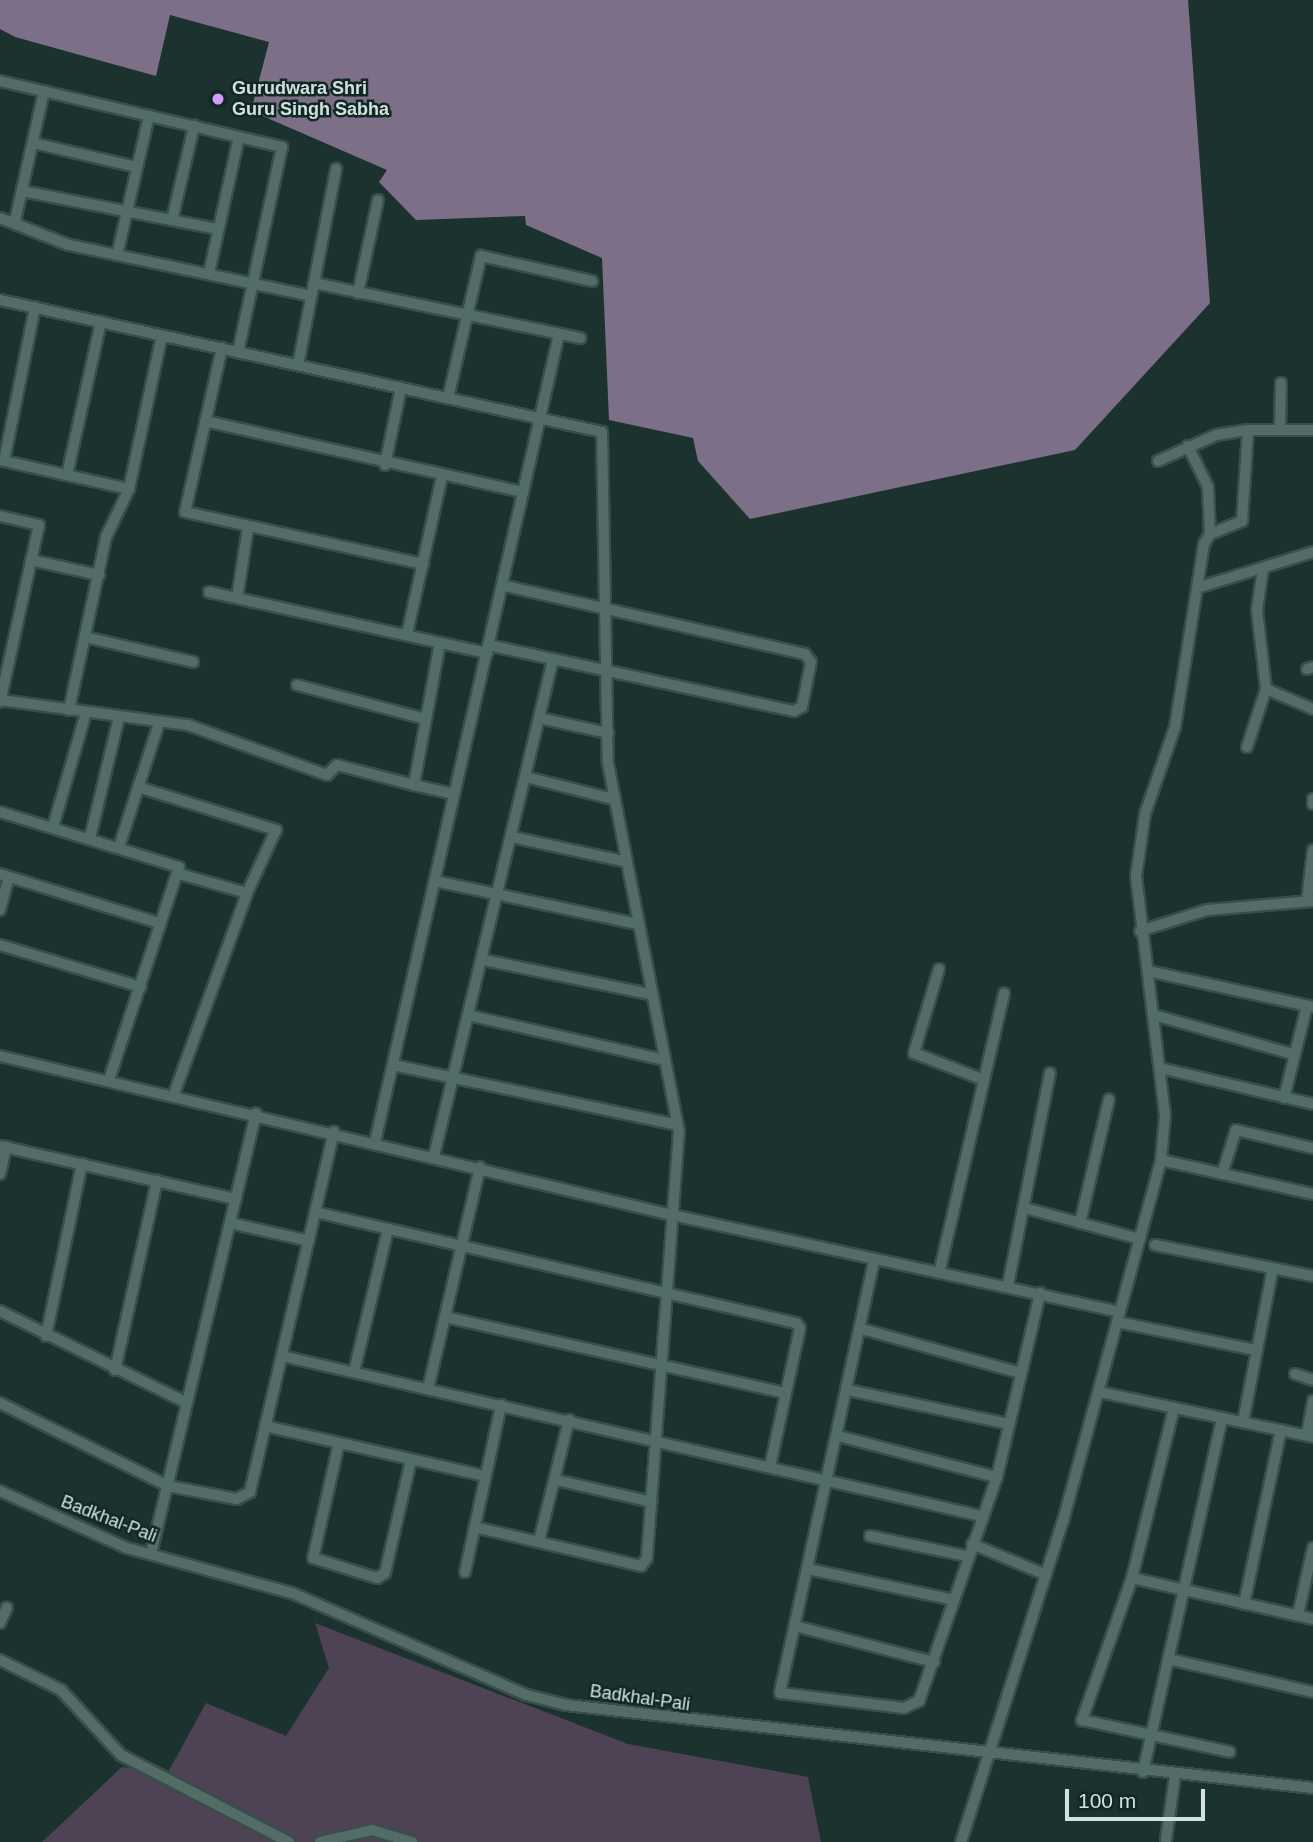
<!DOCTYPE html>
<html>
<head>
<meta charset="utf-8">
<style>
	body { margin:0 }
	#map { position:relative; width:1313px; height:1842px; overflow:hidden; background:#1b322e; font-family:Helvetica,sans-serif }
	div>[style] { position:absolute }
	.green>* { inset:0; background:#4d4355 }
	.water>* { inset:0; background:#7d6f87 }
	.roads { filter:drop-shadow(2px 0 #394e4a) drop-shadow(-2px 0 #394e4a) drop-shadow(0 2px #394e4a) drop-shadow(0 -2px #394e4a) }
	.minor>* { height:10px; margin:-5px; padding:0 5px; transform-origin:5px; border-radius:5px; background:#536c67 }
	.dots>* { width:19px; height:19px; translate:-50% -50%; box-sizing:border-box; border:4px solid #112824; border-radius:50% }
	span { translate:-50% -50%; white-space:nowrap; text-align:center; line-height:1.15; -webkit-text-stroke:5px #112824; paint-order:stroke }
	.poi-label { font-size:18px; color:#d3e1de; font-weight:700 }
	.left { translate:0 -50%; text-align:left }
	.street-label { font-size:18px; color:#d3e1de }
	.scale { position:absolute; left:1065px; top:1789px; width:140px; height:32px; box-sizing:border-box; border:4px solid #d3e1de; border-top:0; padding-left:9px; font-size:21px; line-height:24px; white-space:nowrap; color:#d3e1de; -webkit-text-stroke:5px #112824; paint-order:stroke }
</style>
</head>
<body>
<div id="map">
	<div class="green">
		<i style="clip-path:polygon(315px 1623px,628px 1744px,808px 1777px,821px 1842px,42px 1842px,122px 1767px,167px 1774px,206px 1703px,286px 1736px,329px 1668px)"></i>
	</div>
	<div class="water">
		<i style="clip-path:polygon(0 0,1188px 0,1210px 303px,1075px 450px,750px 519px,698px 461px,693px 438px,609px 420px,602px 258px,526px 225px,525px 216px,416px 220px,379px 182px,387px 170px,251px 111px,269px 42px,170px 15px,156px 76px,15px 37px,0 29px)"></i>
	</div>
	<div class="roads">
		<div class="minor">
			<i style="left:0;top:81px;width:290px;rotate:13.2deg"></i>
			<i style="left:282px;top:147px;width:210px;rotate:102.1deg"></i>
			<i style="left:33px;top:143px;width:107px;rotate:13deg"></i>
			<i style="left:22px;top:191px;width:200px;rotate:11deg"></i>
			<i style="left:0;top:218px;width:74px;rotate:21.4deg"></i>
			<i style="left:69px;top:245px;width:247px;rotate:11.9deg"></i>
			<i style="left:172px;top:220px;width:97px;rotate:-76.8deg"></i>
			<i style="left:15px;top:221px;width:133px;rotate:-77.4deg"></i>
			<i style="left:118px;top:251px;width:139px;rotate:-77.1deg"></i>
			<i style="left:209px;top:273px;width:139px;rotate:-77.6deg"></i>
			<i style="left:314px;top:283px;width:272px;rotate:11.7deg"></i>
			<i style="left:358px;top:293px;width:95px;rotate:-77.9deg"></i>
			<i style="left:0;top:300px;width:616px;rotate:12.37deg"></i>
			<i style="left:602px;top:432px;width:331px;rotate:89deg"></i>
			<i style="left:608px;top:763px;width:375px;rotate:79.1deg"></i>
			<i style="left:679px;top:1131px;width:428px;rotate:94.3deg"></i>
			<i style="left:647px;top:1558px;width:10px;rotate:127deg"></i>
			<i style="left:641px;top:1566px;width:171px;rotate:-166.8deg"></i>
			<i style="left:222px;top:348px;width:168px;rotate:102.7deg"></i>
			<i style="left:185px;top:512px;width:244px;rotate:12.3deg"></i>
			<i style="left:298px;top:365px;width:200px;rotate:-79deg"></i>
			<i style="left:448px;top:398px;width:146px;rotate:-76.9deg"></i>
			<i style="left:481px;top:256px;width:114px;rotate:12.7deg"></i>
			<i style="left:205px;top:421px;width:326px;rotate:12.6deg"></i>
			<i style="left:1280px;top:427px;width:44px;rotate:-88.7deg"></i>
			<i style="left:1188px;top:446px;width:46px;rotate:64deg"></i>
			<i style="left:1208px;top:487px;width:47px;rotate:87.6deg"></i>
			<i style="left:0;top:460px;width:132px;rotate:12.7deg"></i>
			<i style="left:4px;top:461px;width:157px;rotate:-78.6deg"></i>
			<i style="left:1158px;top:461px;width:64px;rotate:-24.1deg"></i>
			<i style="left:1216px;top:435px;width:32px;rotate:-9deg"></i>
			<i style="left:385px;top:465px;width:79px;rotate:-78.3deg"></i>
			<i style="left:67px;top:475px;width:157px;rotate:-77.5deg"></i>
			<i style="left:0;top:516px;width:40px;rotate:13deg"></i>
			<i style="left:39px;top:525px;width:181px;rotate:102.4deg"></i>
			<i style="left:31px;top:560px;width:70px;rotate:12.4deg"></i>
			<i style="left:1200px;top:587px;width:118px;rotate:-17.2deg"></i>
			<i style="left:209px;top:592px;width:285px;rotate:12.4deg"></i>
			<i style="left:237px;top:598px;width:71px;rotate:-81.1deg"></i>
			<i style="left:407px;top:634px;width:162px;rotate:-77.5deg"></i>
			<i style="left:85px;top:637px;width:111px;rotate:13deg"></i>
			<i style="left:440px;top:643px;width:144px;rotate:100.4deg"></i>
			<i style="left:414px;top:785px;width:41px;rotate:12.7deg"></i>
			<i style="left:488px;top:645px;width:313px;rotate:12.2deg"></i>
			<i style="left:794px;top:711px;width:9px;rotate:-27deg"></i>
			<i style="left:802px;top:707px;width:46px;rotate:-78.7deg"></i>
			<i style="left:811px;top:662px;width:10px;rotate:-127deg"></i>
			<i style="left:805px;top:654px;width:311px;rotate:-167.2deg"></i>
			<i style="left:1307px;top:669px;width:6px;rotate:-18deg"></i>
			<i style="left:297px;top:685px;width:133px;rotate:14.8deg"></i>
			<i style="left:1266px;top:689px;width:51px;rotate:23.1deg"></i>
			<i style="left:0;top:700px;width:190px;rotate:7.6deg"></i>
			<i style="left:188px;top:725px;width:148px;rotate:19.8deg"></i>
			<i style="left:327px;top:775px;width:14px;rotate:-45deg"></i>
			<i style="left:337px;top:765px;width:80px;rotate:14.6deg"></i>
			<i style="left:69px;top:710px;width:177px;rotate:-77.9deg"></i>
			<i style="left:106px;top:537px;width:53px;rotate:-64.4deg"></i>
			<i style="left:129px;top:489px;width:157px;rotate:-77.9deg"></i>
			<i style="left:539px;top:718px;width:71px;rotate:12.3deg"></i>
			<i style="left:1247px;top:747px;width:61px;rotate:-71.9deg"></i>
			<i style="left:1266px;top:689px;width:80px;rotate:-96.5deg"></i>
			<i style="left:1257px;top:610px;width:41px;rotate:-81.7deg"></i>
			<i style="left:526px;top:777px;width:90px;rotate:14.2deg"></i>
			<i style="left:138px;top:787px;width:145px;rotate:17.3deg"></i>
			<i style="left:276px;top:830px;width:69px;rotate:114.7deg"></i>
			<i style="left:247px;top:893px;width:70px;rotate:-164.2deg"></i>
			<i style="left:1313px;top:799px;width:5px;rotate:90deg"></i>
			<i style="left:0;top:812px;width:187px;rotate:17.1deg"></i>
			<i style="left:179px;top:867px;width:224px;rotate:108.2deg"></i>
			<i style="left:53px;top:827px;width:119px;rotate:-73.9deg"></i>
			<i style="left:512px;top:837px;width:114px;rotate:12.2deg"></i>
			<i style="left:90px;top:838px;width:124px;rotate:-76.5deg"></i>
			<i style="left:119px;top:847px;width:130px;rotate:-72.1deg"></i>
			<i style="left:0;top:874px;width:163px;rotate:17.1deg"></i>
			<i style="left:435px;top:881px;width:208px;rotate:12deg"></i>
			<i style="left:1307px;top:901px;width:51px;rotate:-83.3deg"></i>
			<i style="left:0;top:910px;width:34px;rotate:-75deg"></i>
			<i style="left:1140px;top:931px;width:70px;rotate:-17.4deg"></i>
			<i style="left:1207px;top:910px;width:106px;rotate:-4.9deg"></i>
			<i style="left:0;top:945px;width:147px;rotate:16.6deg"></i>
			<i style="left:484px;top:960px;width:169px;rotate:11.6deg"></i>
			<i style="left:939px;top:969px;width:88px;rotate:106.6deg"></i>
			<i style="left:914px;top:1053px;width:70px;rotate:21deg"></i>
			<i style="left:1148px;top:971px;width:169px;rotate:12.3deg"></i>
			<i style="left:1154px;top:1015px;width:144px;rotate:15.7deg"></i>
			<i style="left:472px;top:1016px;width:197px;rotate:12.9deg"></i>
			<i style="left:0;top:1056px;width:691px;rotate:13.31deg"></i>
			<i style="left:672px;top:1215px;width:458px;rotate:12.2deg"></i>
			<i style="left:393px;top:1065px;width:291px;rotate:11.9deg"></i>
			<i style="left:1160px;top:1068px;width:157px;rotate:13.2deg"></i>
			<i style="left:174px;top:1094px;width:214px;rotate:-70deg"></i>
			<i style="left:1284px;top:1098px;width:95px;rotate:-76deg"></i>
			<i style="left:375px;top:1142px;width:829px;rotate:-77.17deg"></i>
			<i style="left:0;top:1146px;width:242px;rotate:12.7deg"></i>
			<i style="left:434px;top:1156px;width:511px;rotate:-76.53deg"></i>
			<i style="left:1161px;top:1160px;width:156px;rotate:12.6deg"></i>
			<i style="left:0;top:1174px;width:28px;rotate:-77deg"></i>
			<i style="left:1222px;top:1174px;width:46px;rotate:-72.3deg"></i>
			<i style="left:1236px;top:1130px;width:79px;rotate:13.2deg"></i>
			<i style="left:1025px;top:1208px;width:119px;rotate:15.1deg"></i>
			<i style="left:315px;top:1212px;width:494px;rotate:13deg"></i>
			<i style="left:796px;top:1323px;width:6px;rotate:51deg"></i>
			<i style="left:800px;top:1328px;width:142px;rotate:102.2deg"></i>
			<i style="left:230px;top:1223px;width:81px;rotate:12.8deg"></i>
			<i style="left:1080px;top:1223px;width:127px;rotate:-76.8deg"></i>
			<i style="left:1155px;top:1245px;width:161px;rotate:11.1deg"></i>
			<i style="left:874px;top:1261px;width:442px;rotate:102.3deg"></i>
			<i style="left:780px;top:1693px;width:125px;rotate:6.9deg"></i>
			<i style="left:904px;top:1708px;width:17px;rotate:-25deg"></i>
			<i style="left:919px;top:1701px;width:237px;rotate:-70.8deg"></i>
			<i style="left:997px;top:1477px;width:189px;rotate:-76.8deg"></i>
			<i style="left:940px;top:1269px;width:283px;rotate:-76.9deg"></i>
			<i style="left:1008px;top:1285px;width:216px;rotate:-78.8deg"></i>
			<i style="left:0;top:1311px;width:208px;rotate:26.2deg"></i>
			<i style="left:445px;top:1317px;width:349px;rotate:12.6deg"></i>
			<i style="left:1117px;top:1322px;width:142px;rotate:11.4deg"></i>
			<i style="left:862px;top:1329px;width:165px;rotate:15.5deg"></i>
			<i style="left:46px;top:1336px;width:176px;rotate:-78.2deg"></i>
			<i style="left:282px;top:1356px;width:717px;rotate:12.89deg"></i>
			<i style="left:115px;top:1370px;width:194px;rotate:-77.5deg"></i>
			<i style="left:354px;top:1372px;width:147px;rotate:-76.6deg"></i>
			<i style="left:1295px;top:1374px;width:19px;rotate:18deg"></i>
			<i style="left:428px;top:1389px;width:228px;rotate:-76.8deg"></i>
			<i style="left:848px;top:1390px;width:165px;rotate:11.9deg"></i>
			<i style="left:1099px;top:1392px;width:219px;rotate:11.9deg"></i>
			<i style="left:0;top:1403px;width:187px;rotate:26.3deg"></i>
			<i style="left:168px;top:1486px;width:70px;rotate:10.7deg"></i>
			<i style="left:237px;top:1499px;width:15px;rotate:-28deg"></i>
			<i style="left:250px;top:1492px;width:370px;rotate:-76.9deg"></i>
			<i style="left:1174px;top:1408px;width:175px;rotate:103.9deg"></i>
			<i style="left:1132px;top:1578px;width:151px;rotate:109.4deg"></i>
			<i style="left:1082px;top:1720px;width:151px;rotate:12.2deg"></i>
			<i style="left:1243px;top:1422px;width:157px;rotate:-79deg"></i>
			<i style="left:265px;top:1426px;width:226px;rotate:12.8deg"></i>
			<i style="left:1307px;top:1435px;width:35px;rotate:-80deg"></i>
			<i style="left:838px;top:1436px;width:164px;rotate:14.5deg"></i>
			<i style="left:339px;top:1443px;width:118px;rotate:102.7deg"></i>
			<i style="left:313px;top:1558px;width:67px;rotate:17.4deg"></i>
			<i style="left:377px;top:1578px;width:9px;rotate:-32deg"></i>
			<i style="left:385px;top:1573px;width:116px;rotate:-77deg"></i>
			<i style="left:556px;top:1480px;width:98px;rotate:12.9deg"></i>
			<i style="left:0;top:1491px;width:139px;rotate:24.2deg"></i>
			<i style="left:127px;top:1548px;width:171px;rotate:15.3deg"></i>
			<i style="left:292px;top:1593px;width:256px;rotate:23.5deg"></i>
			<i style="left:527px;top:1695px;width:40px;rotate:14.4deg"></i>
			<i style="left:566px;top:1705px;width:752px;rotate:6.34deg"></i>
			<i style="left:870px;top:1536px;width:99px;rotate:11.7deg"></i>
			<i style="left:539px;top:1541px;width:125px;rotate:-76.1deg"></i>
			<i style="left:972px;top:1544px;width:78px;rotate:22.6deg"></i>
			<i style="left:151px;top:1554px;width:453px;rotate:-76.6deg"></i>
			<i style="left:808px;top:1569px;width:149px;rotate:12deg"></i>
			<i style="left:465px;top:1572px;width:171px;rotate:-77.8deg"></i>
			<i style="left:1132px;top:1578px;width:186px;rotate:12.8deg"></i>
			<i style="left:1244px;top:1604px;width:178px;rotate:-78deg"></i>
			<i style="left:1298px;top:1615px;width:69px;rotate:-77.4deg"></i>
			<i style="left:0;top:1623px;width:17px;rotate:-66deg"></i>
			<i style="left:795px;top:1626px;width:144px;rotate:14.5deg"></i>
			<i style="left:1168px;top:1659px;width:149px;rotate:12.8deg"></i>
			<i style="left:0;top:1660px;width:68px;rotate:26.2deg"></i>
			<i style="left:61px;top:1690px;width:88px;rotate:47.3deg"></i>
			<i style="left:121px;top:1755px;width:189px;rotate:27.4deg"></i>
			<i style="left:1143px;top:1772px;width:363px;rotate:-77.4deg"></i>
			<i style="left:1166px;top:1840px;width:65px;rotate:-82deg"></i>
			<i style="left:320px;top:1842px;width:53px;rotate:-13deg"></i>
			<i style="left:372px;top:1830px;width:42px;rotate:16.7deg"></i>
			<i style="left:961px;top:1842px;width:337px;rotate:-72.4deg"></i>
			<i style="left:1063px;top:1521px;width:374px;rotate:-74.8deg"></i>
			<i style="left:1161px;top:1160px;width:45px;rotate:-84.9deg"></i>
			<i style="left:1165px;top:1115px;width:241px;rotate:-96.9deg"></i>
			<i style="left:1136px;top:876px;width:63px;rotate:-81.7deg"></i>
			<i style="left:1145px;top:814px;width:92px;rotate:-71deg"></i>
			<i style="left:1175px;top:727px;width:185px;rotate:-81deg"></i>
			<i style="left:1204px;top:544px;width:12px;rotate:-59deg"></i>
			<i style="left:1210px;top:534px;width:35px;rotate:-22deg"></i>
			<i style="left:1242px;top:521px;width:91px;rotate:-86.2deg"></i>
			<i style="left:1248px;top:430px;width:65px"></i>
		</div>
	</div>
	<div class="dots">
		<i style="left:218px;top:99px;background:#d59cfb"></i>
	</div>
	<div class="poi-label">
		<span class="left" style="left:232px;top:99px">Gurudwara Shri<br>Guru Singh Sabha</span>
	</div>
	<div class="street-label">
		<span style="left:109px;top:1519px;rotate:21deg">Badkhal-Pali</span>
		<span style="left:640px;top:1698px;rotate:8deg">Badkhal-Pali</span>
	</div>
	<div class="scale">100 m</div>
</div>
</body>
</html>
